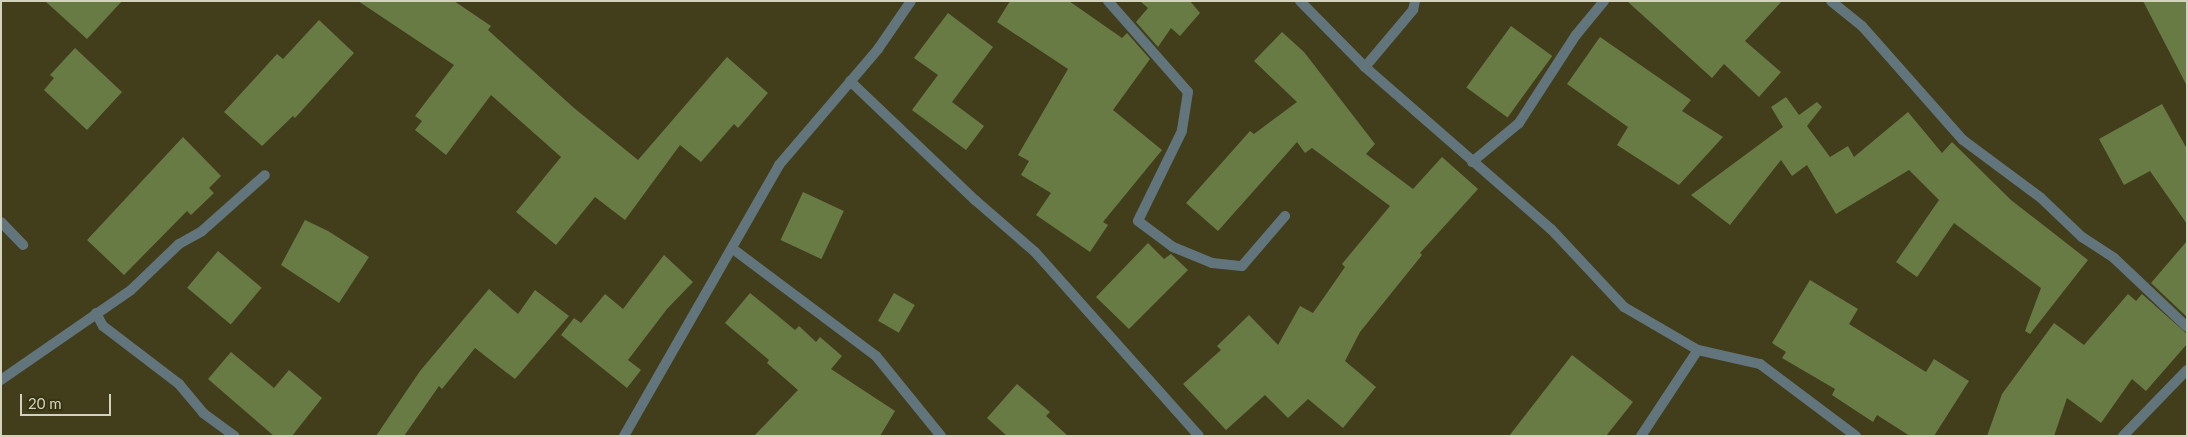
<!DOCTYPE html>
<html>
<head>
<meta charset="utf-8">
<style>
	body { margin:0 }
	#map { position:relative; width:2188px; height:437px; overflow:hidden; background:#423e1c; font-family:Lato,sans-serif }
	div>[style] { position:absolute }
	.building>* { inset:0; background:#687b44; transform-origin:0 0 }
	.street>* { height:10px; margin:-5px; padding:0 5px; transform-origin:5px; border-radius:5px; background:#63757c }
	span { translate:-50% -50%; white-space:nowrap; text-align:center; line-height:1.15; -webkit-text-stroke:4px #373411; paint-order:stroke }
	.frame { position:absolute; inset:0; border:2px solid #d3d2bf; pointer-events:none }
	.scale { position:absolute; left:20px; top:394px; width:91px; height:22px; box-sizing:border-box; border:2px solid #d3d2bf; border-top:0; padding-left:6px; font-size:15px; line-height:18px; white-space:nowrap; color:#d3d2bf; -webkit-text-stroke:4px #373411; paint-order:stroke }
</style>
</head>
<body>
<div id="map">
	<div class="building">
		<i style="clip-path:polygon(45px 1px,122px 1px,87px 39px)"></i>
		<i style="clip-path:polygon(358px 1px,454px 1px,491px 26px,488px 30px,574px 108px,638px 160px,727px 57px,768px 93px,738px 128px,734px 124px,701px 162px,680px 145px,625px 220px,595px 197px,556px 245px,516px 212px,561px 157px,491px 95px,446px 155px,415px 130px,422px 121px,415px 116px,454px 65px)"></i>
		<i style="clip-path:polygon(1010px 1px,1069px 1px,1122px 38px,1127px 33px,1150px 59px,1113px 110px,1162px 150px,1103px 222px,1108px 225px,1090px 252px,1036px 215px,1051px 193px,1021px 175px,1029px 161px,1018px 155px,1068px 69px,997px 22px)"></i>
		<i style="clip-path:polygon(1140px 1px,1190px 1px,1200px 13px,1180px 36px,1171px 28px,1158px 47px,1136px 22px,1148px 8px)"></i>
		<i style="clip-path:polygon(1627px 1px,1782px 1px,1745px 41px,1781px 72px,1759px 97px,1724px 64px,1712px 78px)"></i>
		<i style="clip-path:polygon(2143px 1px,2187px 1px,2187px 86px)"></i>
		<i style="clip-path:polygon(948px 13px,993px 47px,952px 102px,984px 126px,966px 150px,912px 110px,938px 75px,914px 58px)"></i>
		<i style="clip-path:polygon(319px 20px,354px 53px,295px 118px,293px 116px,262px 146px,224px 112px,277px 54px,283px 59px)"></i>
		<i style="left:1511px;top:26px;width:51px;height:76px;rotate:36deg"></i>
		<i style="clip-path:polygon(1282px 32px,1304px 52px,1375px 144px,1366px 154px,1413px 189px,1442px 157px,1478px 189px,1420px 253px,1422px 255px,1360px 332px,1345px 361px,1376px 387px,1343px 428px,1308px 399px,1288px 418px,1265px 395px,1226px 430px,1183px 384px,1221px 350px,1217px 346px,1249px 315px,1278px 345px,1300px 306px,1313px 313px,1345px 267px,1342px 264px,1390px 206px,1312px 148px,1305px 153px,1297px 142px,1218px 231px,1186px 203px,1250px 131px,1254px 134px,1297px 102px,1254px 61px)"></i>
		<i style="clip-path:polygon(1600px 37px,1691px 100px,1682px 111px,1723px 137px,1679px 185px,1617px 145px,1628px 127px,1567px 84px)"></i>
		<i style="clip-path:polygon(75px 48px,122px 92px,87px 130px,44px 90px,54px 78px,50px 75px)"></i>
		<i style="clip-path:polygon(1786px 97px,1799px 115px,1817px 102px,1822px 107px,1807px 126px,1830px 157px,1848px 146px,1854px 157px,1908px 112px,1942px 153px,1952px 142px,2011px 200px,2088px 260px,2030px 334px,2025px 331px,2041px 288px,1954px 223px,1917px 277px,1896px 262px,1939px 200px,1909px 170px,1836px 214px,1807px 165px,1792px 176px,1781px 160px,1730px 225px,1691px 195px,1783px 127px,1771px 107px)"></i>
		<i style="clip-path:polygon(2162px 104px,2187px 149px,2187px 224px,2150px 171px,2124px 185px,2099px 139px)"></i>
		<i style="clip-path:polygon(183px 137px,221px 176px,209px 188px,214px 193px,191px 215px,187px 211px,124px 275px,87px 240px)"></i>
		<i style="left:803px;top:192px;width:45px;height:53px;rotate:25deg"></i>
		<i style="clip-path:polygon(305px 220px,328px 231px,369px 257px,339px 303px,281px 265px)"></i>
		<i style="clip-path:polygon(2187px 241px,2187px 317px,2151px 283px)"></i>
		<i style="clip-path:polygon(1148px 243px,1164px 259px,1171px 254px,1188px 270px,1129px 329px,1096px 297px)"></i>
		<i style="left:218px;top:251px;width:57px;height:48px;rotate:40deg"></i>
		<i style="clip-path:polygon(664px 255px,693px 282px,667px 309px,628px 360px,641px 370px,627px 388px,561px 335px,574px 318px,581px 323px,605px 294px,623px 309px)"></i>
		<i style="clip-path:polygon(1810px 280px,1858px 309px,1849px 324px,1926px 372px,1934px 359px,1969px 381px,1934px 436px,1910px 436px,1877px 415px,1873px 422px,1832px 395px,1835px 389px,1782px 358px,1786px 352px,1772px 343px)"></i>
		<i style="clip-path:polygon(489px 289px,518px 314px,535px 290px,569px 316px,515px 379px,475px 348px,442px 389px,439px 386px,404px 436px,376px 436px,420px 371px)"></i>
		<i style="clip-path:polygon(750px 293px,795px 330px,799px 326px,816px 342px,820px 337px,842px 356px,831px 369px,895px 411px,880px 436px,754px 436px,798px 390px,767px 363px,769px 360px,725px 323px)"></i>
		<i style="left:894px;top:293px;width:24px;height:32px;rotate:30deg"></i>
		<i style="clip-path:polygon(2128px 294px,2136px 301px,2142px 294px,2187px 334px,2187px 344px,2146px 391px,2132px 379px,2101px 423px,2067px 398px,2054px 436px,1987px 436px,2002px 394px,2054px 323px,2084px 345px)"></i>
		<i style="clip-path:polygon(231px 352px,274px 388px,289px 370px,322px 398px,292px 436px,274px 436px,208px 379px)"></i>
		<i style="clip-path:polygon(1572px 355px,1633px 402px,1606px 436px,1509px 436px)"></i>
		<i style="clip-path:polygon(1017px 384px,1050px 412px,1046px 416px,1068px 436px,1007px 436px,987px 418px)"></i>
	</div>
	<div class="street">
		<i style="left:1108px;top:1px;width:121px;rotate:48.7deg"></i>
		<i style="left:1188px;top:92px;width:39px;rotate:99deg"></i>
		<i style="left:1182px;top:131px;width:100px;rotate:116.1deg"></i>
		<i style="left:1138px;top:221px;width:44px;rotate:36.6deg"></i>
		<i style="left:1173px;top:247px;width:42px;rotate:22.3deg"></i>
		<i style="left:1212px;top:263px;width:30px;rotate:6deg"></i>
		<i style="left:1242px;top:266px;width:66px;rotate:-49.3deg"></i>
		<i style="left:1300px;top:1px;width:93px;rotate:45.4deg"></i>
		<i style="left:1365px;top:67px;width:247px;rotate:41.1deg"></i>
		<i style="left:1551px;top:229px;width:107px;rotate:46.9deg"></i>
		<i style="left:1624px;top:307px;width:86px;rotate:30.2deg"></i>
		<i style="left:1698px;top:350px;width:64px;rotate:12.7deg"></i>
		<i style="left:1760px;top:364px;width:120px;rotate:36.9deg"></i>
		<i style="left:1831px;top:1px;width:40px;rotate:39deg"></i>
		<i style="left:1862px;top:26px;width:152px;rotate:48.5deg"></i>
		<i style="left:1963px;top:140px;width:97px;rotate:36.6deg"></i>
		<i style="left:2041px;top:198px;width:57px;rotate:43.6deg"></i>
		<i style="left:2082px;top:237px;width:38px;rotate:33deg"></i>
		<i style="left:2114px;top:258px;width:100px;rotate:43.4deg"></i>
		<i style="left:1365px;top:67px;width:75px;rotate:-49.9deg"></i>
		<i style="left:1413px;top:10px;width:9px;rotate:-77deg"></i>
		<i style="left:850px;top:81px;width:173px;rotate:43.6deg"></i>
		<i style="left:975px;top:200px;width:79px;rotate:40.9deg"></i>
		<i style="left:1035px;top:252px;width:246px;rotate:48.3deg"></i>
		<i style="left:1472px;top:162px;width:61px;rotate:-39.7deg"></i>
		<i style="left:1519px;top:123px;width:105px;rotate:-57.1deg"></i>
		<i style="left:1576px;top:35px;width:44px;rotate:-50.5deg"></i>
		<i style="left:1px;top:222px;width:32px;rotate:46deg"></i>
		<i style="left:733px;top:249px;width:179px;rotate:36.8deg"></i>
		<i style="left:876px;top:356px;width:103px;rotate:50.9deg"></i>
		<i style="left:96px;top:313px;width:15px;rotate:62deg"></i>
		<i style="left:103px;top:326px;width:96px;rotate:37.3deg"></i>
		<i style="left:179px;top:384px;width:38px;rotate:50deg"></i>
		<i style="left:203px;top:413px;width:39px;rotate:36deg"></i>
		<i style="left:1px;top:380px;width:158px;rotate:-34.7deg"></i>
		<i style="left:131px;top:290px;width:66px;rotate:-43.8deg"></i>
		<i style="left:179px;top:244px;width:26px;rotate:-29deg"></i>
		<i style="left:202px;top:231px;width:84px;rotate:-41.6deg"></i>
		<i style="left:624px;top:436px;width:312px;rotate:-60.2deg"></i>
		<i style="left:779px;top:165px;width:153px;rotate:-49.5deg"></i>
		<i style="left:878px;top:49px;width:58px;rotate:-55.5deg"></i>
		<i style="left:1641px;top:436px;width:103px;rotate:-56.5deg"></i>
		<i style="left:2123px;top:436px;width:92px;rotate:-45.9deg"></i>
	</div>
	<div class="frame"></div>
	<div class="scale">20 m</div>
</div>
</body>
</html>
